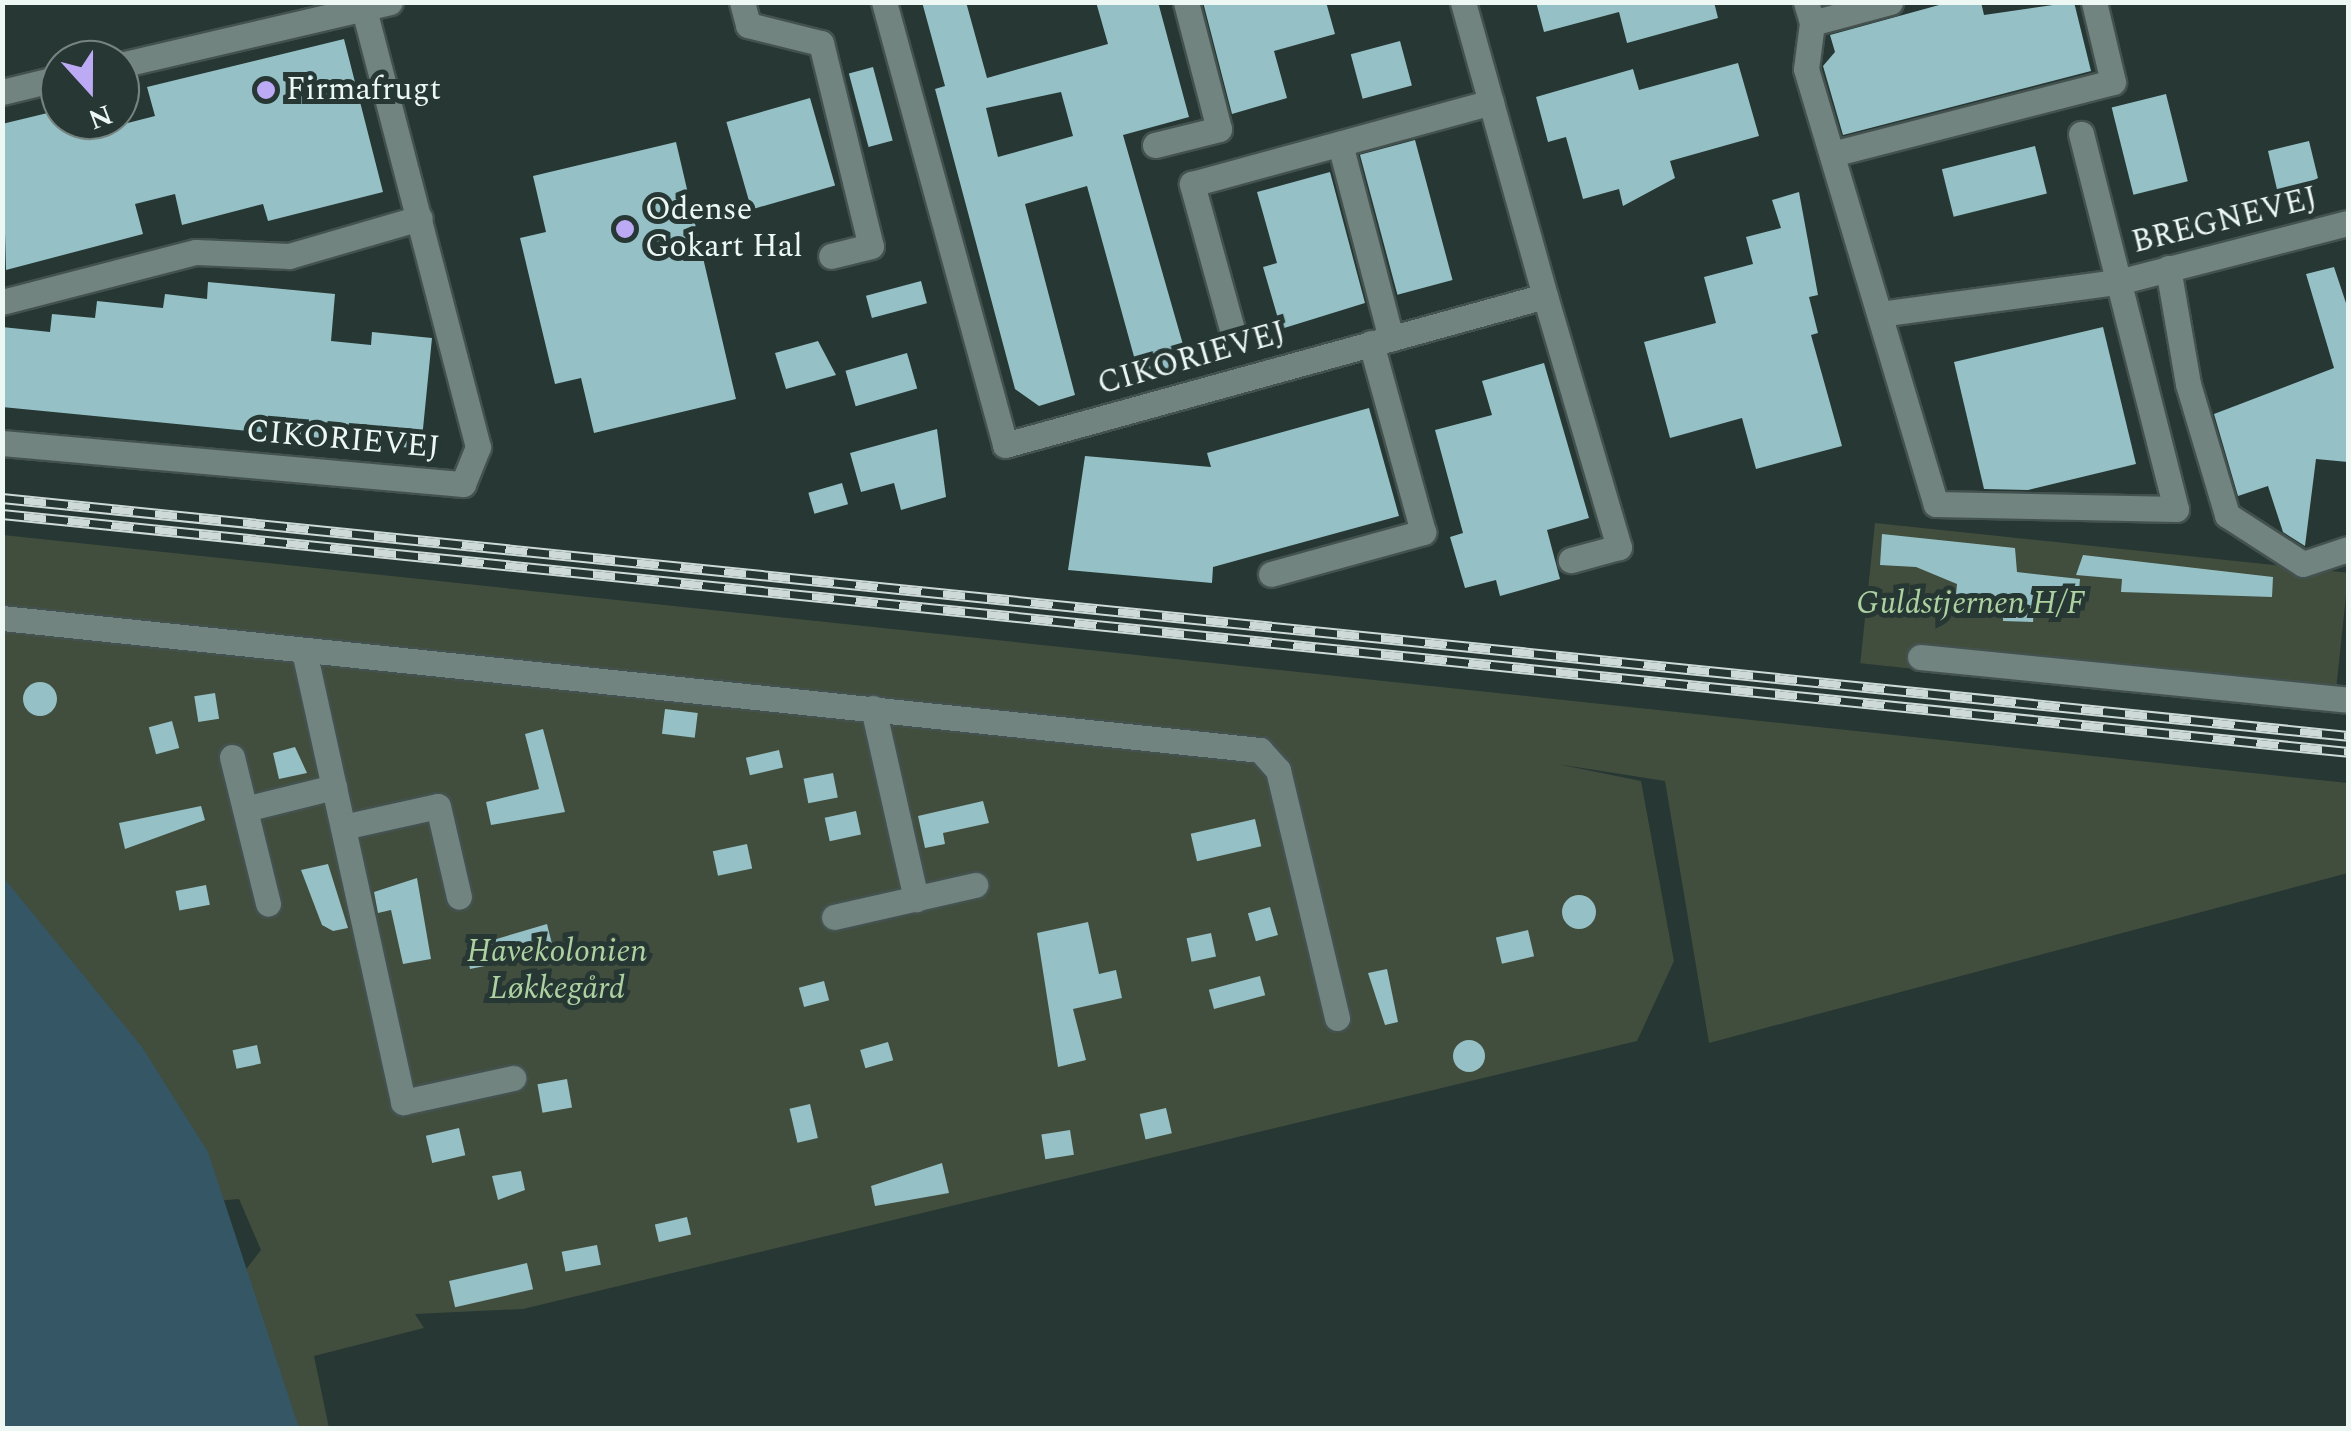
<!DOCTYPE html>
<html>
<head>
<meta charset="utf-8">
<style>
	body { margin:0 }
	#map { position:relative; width:2351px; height:1431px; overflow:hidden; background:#263734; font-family:Spectral,serif }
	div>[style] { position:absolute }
	.green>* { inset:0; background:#414d3d; transform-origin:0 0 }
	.water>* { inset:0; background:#355665 }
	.building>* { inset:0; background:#95c0c5; transform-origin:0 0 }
	.round { border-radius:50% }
	.roads { filter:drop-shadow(2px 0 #44524f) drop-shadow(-2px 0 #44524f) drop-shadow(0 2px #44524f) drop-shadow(0 -2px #44524f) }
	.minor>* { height:25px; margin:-12.5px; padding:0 12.5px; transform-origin:12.5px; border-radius:12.5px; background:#718480 }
	.rail>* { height:11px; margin-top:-5.5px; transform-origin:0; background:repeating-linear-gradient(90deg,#263734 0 22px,#cedad7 0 44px); box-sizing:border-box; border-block:2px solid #cedad7 }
	.dots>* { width:28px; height:28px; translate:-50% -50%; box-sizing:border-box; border:5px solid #263734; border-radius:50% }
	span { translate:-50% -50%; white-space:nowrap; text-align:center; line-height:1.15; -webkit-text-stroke:10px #263734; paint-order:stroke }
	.poi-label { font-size:32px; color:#edf8f5 }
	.left { translate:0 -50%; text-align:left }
	.street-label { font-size:32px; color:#edf8f5 }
	.park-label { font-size:32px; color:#aed1a1; font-style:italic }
	.frame { position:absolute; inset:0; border:5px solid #edf8f5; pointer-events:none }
	.north { position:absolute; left:40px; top:40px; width:100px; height:100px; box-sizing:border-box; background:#263734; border:2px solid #768481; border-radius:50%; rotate:159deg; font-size:28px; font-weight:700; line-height:40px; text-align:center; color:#edf8f5 }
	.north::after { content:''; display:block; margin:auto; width:35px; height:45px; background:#bcaaf5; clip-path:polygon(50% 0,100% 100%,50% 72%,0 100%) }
</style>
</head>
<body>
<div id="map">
	<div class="green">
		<i style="left:1875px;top:523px;width:476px;height:141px;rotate:6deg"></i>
		<i style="clip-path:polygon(3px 535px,2348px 783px,2348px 873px,1709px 1043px,1665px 781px,1557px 764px,1641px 781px,1674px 961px,1637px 1041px,523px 1309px,415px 1314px,424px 1328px,314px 1356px,329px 1428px,281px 1428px,222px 1300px,261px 1250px,239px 1199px,183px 1204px,3px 959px)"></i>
	</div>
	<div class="water">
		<i style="clip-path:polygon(3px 877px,142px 1047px,208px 1152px,299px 1428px,3px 1428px)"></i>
	</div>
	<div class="building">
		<i style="clip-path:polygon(evenodd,922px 2px,966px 2px,987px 78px,1108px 44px,1096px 2px,1158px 2px,1189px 117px,1123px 135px,1190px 369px,1141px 382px,1087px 186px,1025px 204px,1075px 395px,1039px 406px,1015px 389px,935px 89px,945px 86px,922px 2px,1061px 92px,1073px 136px,998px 157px,986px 108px,1061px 92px)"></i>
		<i style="clip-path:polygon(1203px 2px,1326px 2px,1335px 34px,1274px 51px,1287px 98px,1232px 114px)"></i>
		<i style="clip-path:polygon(1536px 2px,1714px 2px,1718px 18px,1627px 43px,1619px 12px,1544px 32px)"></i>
		<i style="clip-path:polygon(1950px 2px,1981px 2px,1984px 15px,2074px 2px,2091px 71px,1843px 135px,1823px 66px,1835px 52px,1830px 35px)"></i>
		<i style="clip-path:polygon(344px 39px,383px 192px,268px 221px,263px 204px,182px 225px,175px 194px,135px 204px,143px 234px,6px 270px,2px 124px,60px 110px,60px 120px,116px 126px,155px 116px,147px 87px)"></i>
		<i style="left:1400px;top:41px;width:46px;height:51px;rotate:75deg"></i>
		<i style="clip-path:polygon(1738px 63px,1759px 136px,1670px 161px,1675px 178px,1623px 206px,1619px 189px,1583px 199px,1566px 137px,1548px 142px,1536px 97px,1633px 69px,1639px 90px)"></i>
		<i style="left:873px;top:67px;width:76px;height:25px;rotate:75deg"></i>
		<i style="left:2166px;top:94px;width:90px;height:56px;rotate:76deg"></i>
		<i style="left:810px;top:98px;width:91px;height:87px;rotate:74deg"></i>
		<i style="left:1415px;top:140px;width:145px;height:57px;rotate:75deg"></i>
		<i style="clip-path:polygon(2309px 141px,2318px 178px,2279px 198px,2268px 151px)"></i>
		<i style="clip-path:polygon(676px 142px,736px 399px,594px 433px,581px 378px,555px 384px,535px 301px,520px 238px,546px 232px,533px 176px)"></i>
		<i style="left:2035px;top:146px;width:49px;height:96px;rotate:76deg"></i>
		<i style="clip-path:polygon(1330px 172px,1365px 303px,1281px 329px,1263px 267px,1277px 263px,1257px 192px)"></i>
		<i style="clip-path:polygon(1799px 192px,1818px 295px,1809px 297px,1818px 333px,1811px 335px,1842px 446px,1756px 469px,1742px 418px,1670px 438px,1644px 342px,1716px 323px,1704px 277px,1753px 264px,1746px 237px,1781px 228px,1772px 200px)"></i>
		<i style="clip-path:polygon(2334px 267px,2348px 309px,2348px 462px,2316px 459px,2305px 546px,2283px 532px,2268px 486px,2238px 496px,2214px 414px,2334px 368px,2306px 274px)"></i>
		<i style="left:921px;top:281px;width:23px;height:57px;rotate:75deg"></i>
		<i style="clip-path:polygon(208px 282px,335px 294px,331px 341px,371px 345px,372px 332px,432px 338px,421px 449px,362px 443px,363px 426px,322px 422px,321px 438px,2px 407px,2px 327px,50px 332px,52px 314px,95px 318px,97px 301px,163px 308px,165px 294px,207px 299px)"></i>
		<i style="clip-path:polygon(2103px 327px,2136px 464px,2028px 490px,1984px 489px,1954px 362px)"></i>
		<i style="clip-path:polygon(818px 341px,836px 375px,786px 389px,775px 353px)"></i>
		<i style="left:907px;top:353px;width:37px;height:64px;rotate:74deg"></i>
		<i style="clip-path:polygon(1544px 363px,1589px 518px,1547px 530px,1560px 579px,1500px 596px,1496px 580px,1465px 588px,1450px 537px,1463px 533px,1435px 430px,1492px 415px,1482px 381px)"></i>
		<i style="clip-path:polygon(1369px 408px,1399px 516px,1213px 567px,1212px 583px,1068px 570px,1085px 456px,1211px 467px,1207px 453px)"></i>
		<i style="clip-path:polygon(937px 429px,946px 497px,901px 510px,894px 483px,861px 492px,850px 453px)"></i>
		<i style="left:842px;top:483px;width:22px;height:35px;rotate:74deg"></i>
		<i style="clip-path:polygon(1882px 534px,2015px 548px,2017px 572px,2080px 579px,2078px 602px,2035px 598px,2033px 622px,2003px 621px,2004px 600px,1956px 594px,1957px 584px,1916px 567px,1880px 565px)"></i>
		<i style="clip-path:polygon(2083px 555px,2273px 577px,2272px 597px,2121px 592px,2122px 579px,2076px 575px)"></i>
		<i class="round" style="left:23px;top:682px;width:34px;height:34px"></i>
		<i style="left:215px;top:693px;width:26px;height:21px;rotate:81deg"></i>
		<i style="left:665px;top:709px;width:33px;height:25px;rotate:7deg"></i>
		<i style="left:172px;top:721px;width:28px;height:24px;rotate:75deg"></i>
		<i style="clip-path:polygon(543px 729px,565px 812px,491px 825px,486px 802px,539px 789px,525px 734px)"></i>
		<i style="clip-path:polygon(295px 747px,307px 773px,279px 779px,273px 753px)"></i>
		<i style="left:779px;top:750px;width:18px;height:34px;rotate:77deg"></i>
		<i style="left:833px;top:773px;width:25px;height:30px;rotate:79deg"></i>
		<i style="clip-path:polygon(983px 801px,989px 823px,943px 833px,945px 844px,925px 848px,918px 816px)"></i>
		<i style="clip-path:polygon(201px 806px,205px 820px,125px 849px,119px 823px)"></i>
		<i style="left:856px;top:811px;width:24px;height:32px;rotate:78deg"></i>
		<i style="left:1255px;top:819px;width:28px;height:66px;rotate:77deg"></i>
		<i style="left:747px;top:844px;width:25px;height:35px;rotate:78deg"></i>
		<i style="clip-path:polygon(328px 864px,348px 928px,333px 931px,322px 925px,301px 870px)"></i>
		<i style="clip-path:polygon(417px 878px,431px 959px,403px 964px,391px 910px,378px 913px,374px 892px)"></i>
		<i style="left:206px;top:885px;width:20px;height:31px;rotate:79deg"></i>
		<i class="round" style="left:1562px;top:895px;width:34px;height:34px"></i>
		<i style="left:1270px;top:907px;width:29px;height:23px;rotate:74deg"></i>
		<i style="clip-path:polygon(1088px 922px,1099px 974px,1116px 970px,1122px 998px,1073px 1009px,1086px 1060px,1058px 1067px,1037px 933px)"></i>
		<i style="clip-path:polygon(547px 924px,554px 952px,470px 969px,466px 948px)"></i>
		<i style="left:1528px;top:930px;width:27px;height:33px;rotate:77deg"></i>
		<i style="left:1211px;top:933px;width:24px;height:25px;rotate:78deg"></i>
		<i style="clip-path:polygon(1387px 969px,1398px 1022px,1385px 1025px,1368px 973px)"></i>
		<i style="left:1260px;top:976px;width:20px;height:53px;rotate:75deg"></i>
		<i style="left:824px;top:981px;width:20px;height:26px;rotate:75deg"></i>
		<i class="round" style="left:1453px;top:1040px;width:32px;height:32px"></i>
		<i style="left:888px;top:1042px;width:19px;height:29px;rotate:74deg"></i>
		<i style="left:257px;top:1045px;width:19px;height:25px;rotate:78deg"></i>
		<i style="left:567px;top:1079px;width:29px;height:30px;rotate:80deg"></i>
		<i style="left:810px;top:1104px;width:35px;height:21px;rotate:77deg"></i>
		<i style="left:1166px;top:1108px;width:26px;height:27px;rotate:77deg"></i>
		<i style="left:459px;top:1128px;width:28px;height:34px;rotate:77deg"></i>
		<i style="left:1070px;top:1130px;width:25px;height:29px;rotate:81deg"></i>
		<i style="clip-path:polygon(942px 1163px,949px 1193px,875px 1206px,871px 1186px)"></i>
		<i style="clip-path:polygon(521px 1171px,525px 1190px,498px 1200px,492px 1176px)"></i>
		<i style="left:687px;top:1217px;width:18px;height:33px;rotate:77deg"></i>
		<i style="left:597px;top:1245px;width:20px;height:36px;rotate:79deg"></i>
		<i style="left:527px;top:1263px;width:27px;height:80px;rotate:77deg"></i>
	</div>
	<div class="roads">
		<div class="minor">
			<i style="left:742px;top:2px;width:24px;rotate:75deg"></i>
			<i style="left:748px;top:25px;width:75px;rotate:13.9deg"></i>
			<i style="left:821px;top:43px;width:209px;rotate:76.2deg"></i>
			<i style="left:871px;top:246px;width:41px;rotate:166deg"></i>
			<i style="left:884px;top:2px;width:459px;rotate:74.7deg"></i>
			<i style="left:1005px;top:445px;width:560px;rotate:-15.43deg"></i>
			<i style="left:1545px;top:296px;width:305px;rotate:-105.6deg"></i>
			<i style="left:1806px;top:2px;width:22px;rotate:74deg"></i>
			<i style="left:1812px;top:23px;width:81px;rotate:-15.1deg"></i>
			<i style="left:1812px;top:23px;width:46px;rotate:97.4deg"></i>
			<i style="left:1806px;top:69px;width:454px;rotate:73.4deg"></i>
			<i style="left:1936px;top:504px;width:240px;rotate:1.2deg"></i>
			<i style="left:2176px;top:509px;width:387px;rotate:-104.2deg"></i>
			<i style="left:120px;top:65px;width:277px;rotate:-13.1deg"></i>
			<i style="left:2px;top:92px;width:60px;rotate:-13.6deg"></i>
			<i style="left:1340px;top:144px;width:201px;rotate:75.3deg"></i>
			<i style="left:1155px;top:145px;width:66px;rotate:-14deg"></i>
			<i style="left:1219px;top:129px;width:131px;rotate:-104.6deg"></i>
			<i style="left:1832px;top:154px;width:290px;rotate:-14.4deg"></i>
			<i style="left:2113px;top:82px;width:82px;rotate:-103.4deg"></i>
			<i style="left:2168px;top:268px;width:118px;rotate:80.2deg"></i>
			<i style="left:2188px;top:384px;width:137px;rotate:73.4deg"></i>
			<i style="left:2227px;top:515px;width:90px;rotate:32.8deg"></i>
			<i style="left:2303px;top:564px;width:47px;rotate:-18.4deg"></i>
			<i style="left:1545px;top:296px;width:262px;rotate:73.6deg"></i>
			<i style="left:1619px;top:547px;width:50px;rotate:164.8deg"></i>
			<i style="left:2px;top:302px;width:200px;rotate:-14.5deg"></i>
			<i style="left:196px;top:252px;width:93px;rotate:2.5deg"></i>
			<i style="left:289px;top:256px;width:136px;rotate:-16.2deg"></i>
			<i style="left:1880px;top:314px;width:240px;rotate:-7.7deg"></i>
			<i style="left:2118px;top:282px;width:237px;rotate:-14.4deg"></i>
			<i style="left:1233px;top:333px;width:155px;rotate:-105.4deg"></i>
			<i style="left:1192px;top:184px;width:310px;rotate:-15.3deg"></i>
			<i style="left:2px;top:443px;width:463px;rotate:5.1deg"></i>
			<i style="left:463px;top:484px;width:40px;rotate:-68deg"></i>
			<i style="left:478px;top:447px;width:454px;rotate:-104.6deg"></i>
			<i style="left:1271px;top:574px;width:158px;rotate:-15.4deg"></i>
			<i style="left:1423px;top:532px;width:196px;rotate:-105.4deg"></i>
			<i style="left:2px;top:618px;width:1265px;rotate:5.99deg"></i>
			<i style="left:1260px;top:750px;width:27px;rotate:48deg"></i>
			<i style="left:1278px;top:770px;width:255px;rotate:76.6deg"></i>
			<i style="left:304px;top:651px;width:462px;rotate:77.6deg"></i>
			<i style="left:403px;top:1102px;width:113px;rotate:-12.3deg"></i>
			<i style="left:1920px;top:657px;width:430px;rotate:5.7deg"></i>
			<i style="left:873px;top:708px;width:196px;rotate:77.3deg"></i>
			<i style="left:232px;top:757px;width:151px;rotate:76.2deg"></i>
			<i style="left:245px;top:809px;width:92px;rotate:-13.9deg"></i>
			<i style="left:343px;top:827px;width:97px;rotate:-12.5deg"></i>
			<i style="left:438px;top:806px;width:93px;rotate:77deg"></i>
			<i style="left:834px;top:917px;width:145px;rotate:-12.8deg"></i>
		</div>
	</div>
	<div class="rail">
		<i style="left:2px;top:498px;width:2358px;rotate:5.79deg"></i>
		<i style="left:2px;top:514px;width:2358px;rotate:5.79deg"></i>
	</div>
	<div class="dots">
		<i style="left:266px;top:90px;background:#bcaaf5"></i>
		<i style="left:625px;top:229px;background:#bcaaf5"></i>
	</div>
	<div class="poi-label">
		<span class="left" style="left:286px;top:90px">Firmafrugt</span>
		<span class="left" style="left:645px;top:229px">Odense<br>Gokart Hal</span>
	</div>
	<div class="street-label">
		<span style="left:2225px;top:221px;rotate:-14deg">BREGNEVEJ</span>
		<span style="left:1192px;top:359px;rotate:-16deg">CIKORIEVEJ</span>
		<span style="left:343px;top:440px;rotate:5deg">CIKORIEVEJ</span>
	</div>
	<div class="park-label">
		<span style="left:1971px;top:604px">Guldstjernen H/F</span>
		<span style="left:557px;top:971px">Havekolonien<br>Løkkegård</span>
	</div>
	<div class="frame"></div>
	<div class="north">N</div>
</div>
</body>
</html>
